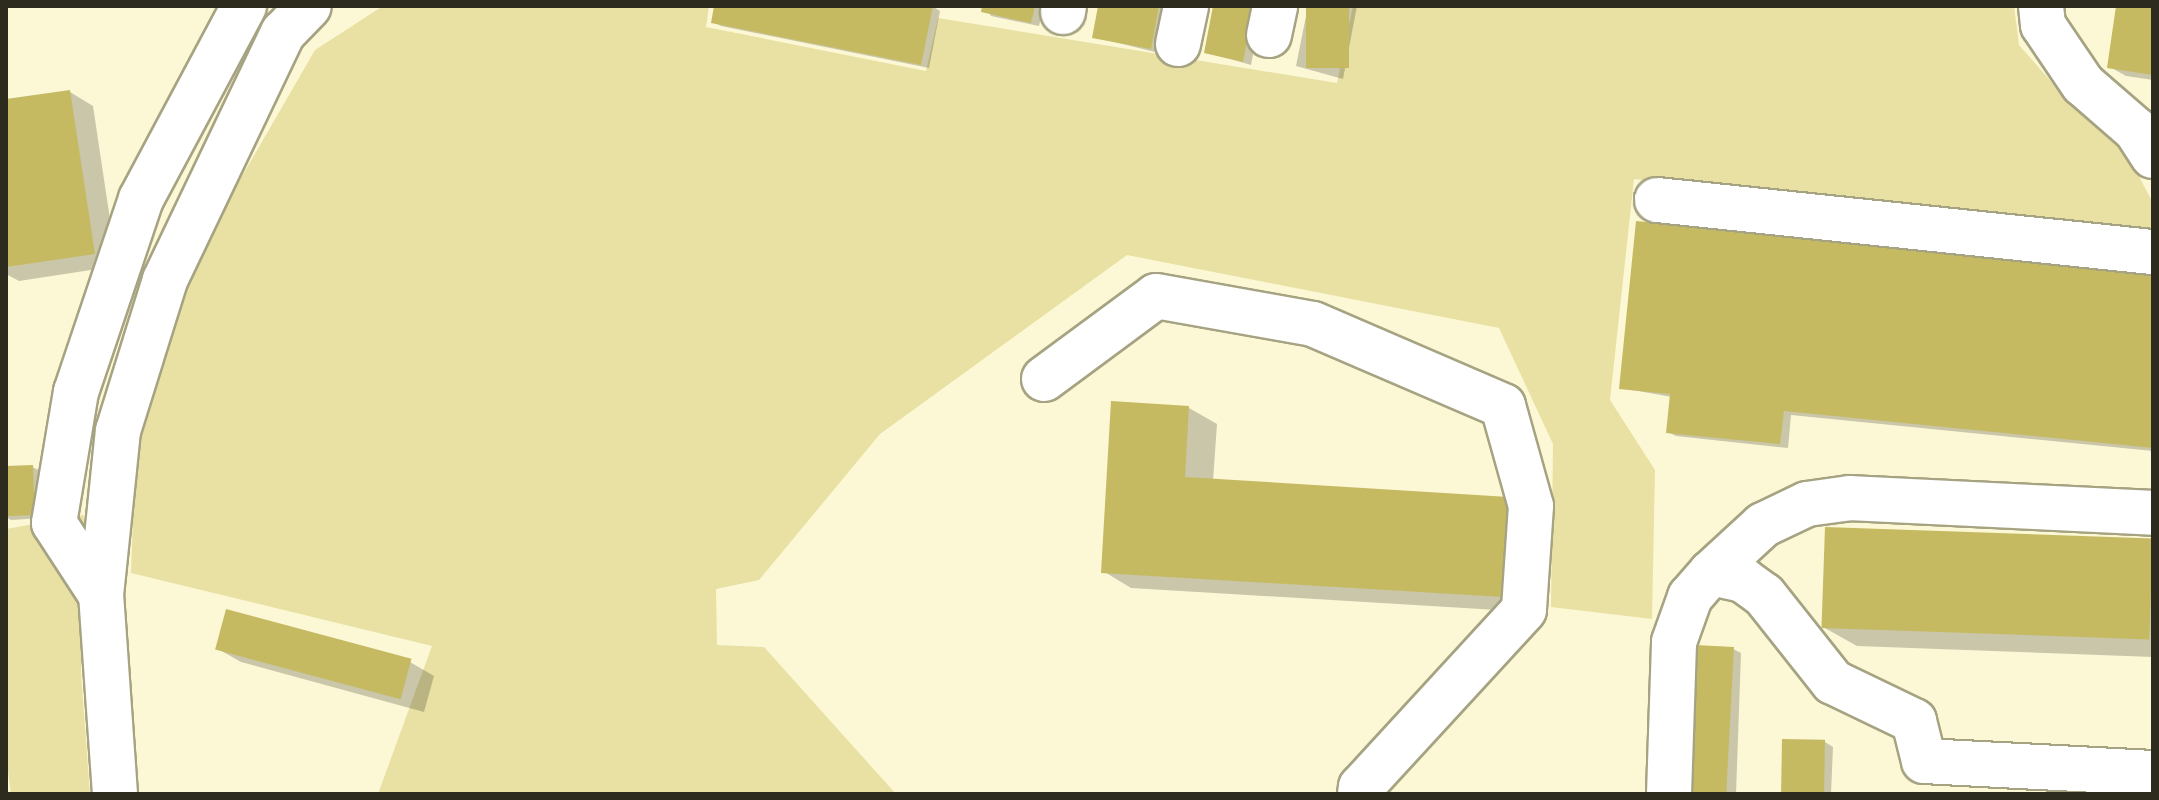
<!DOCTYPE html>
<html>
<head>
<meta charset="utf-8">
<style>
	body { margin:0 }
	#map { position:relative; width:2159px; height:800px; overflow:hidden; background:#fcf8d5; font-family:Literata,serif }
	div>[style] { position:absolute }
	.green>* { inset:0; background:#e8e1a3 }
	.shadow>* { inset:0; background:#0003 }
	.building>* { inset:0; background:#c5ba62; transform-origin:0 0 }
	.roads { filter:drop-shadow(2px 0 #a6a382) drop-shadow(-2px 0 #a6a382) drop-shadow(0 2px #a6a382) drop-shadow(0 -2px #a6a382) }
	.minor>* { height:44px; margin:-22px; padding:0 22px; transform-origin:22px; border-radius:22px; background:#fff }
	span { translate:-50% -50%; white-space:nowrap; text-align:center; line-height:1.15; -webkit-text-stroke:6px #fcf8d5; paint-order:stroke }
	.frame { position:absolute; inset:0; border:8px solid #2c2b1e; pointer-events:none }
</style>
</head>
<body>
<div id="map">
	<div class="green">
		<i style="clip-path:polygon(383px 6px,709px 6px,706px 27px,926px 71px,938px 18px,1337px 83px,1353px 6px,2014px 6px,2019px 45px,2069px 102px,2124px 148px,2153px 203px,2153px 236px,1634px 179px,1610px 400px,1655px 470px,1652px 619px,1551px 607px,1553px 444px,1499px 328px,1127px 255px,880px 434px,759px 580px,716px 589px,717px 645px,764px 647px,896px 794px,378px 794px,432px 646px,131px 573px,136px 431px,178px 287px,315px 50px)"></i>
		<i style="clip-path:polygon(84px 515px,81px 673px,90px 794px,11px 794px,6px 757px,6px 529px)"></i>
	</div>
	<div class="shadow">
		<i style="clip-path:polygon(716px 6px,932px 6px,940px 11px,929px 68px,721px 26px,713px 22px)"></i>
		<i style="clip-path:polygon(984px 6px,1044px 6px,1039px 26px,991px 16px)"></i>
		<i style="clip-path:polygon(1100px 6px,1167px 6px,1159px 53px,1094px 37px)"></i>
		<i style="clip-path:polygon(1215px 6px,1262px 6px,1251px 65px,1206px 52px)"></i>
		<i style="clip-path:polygon(1308px 6px,1357px 6px,1343px 79px,1296px 66px)"></i>
		<i style="clip-path:polygon(2118px 6px,2153px 6px,2153px 80px,2126px 76px,2110px 67px)"></i>
		<i style="clip-path:polygon(70px 92px,93px 106px,117px 266px,19px 281px,6px 274px,6px 101px)"></i>
		<i style="clip-path:polygon(2153px 274px,2153px 451px,1791px 415px,1788px 448px,1676px 436px,1668px 432px,1672px 397px,1621px 388px)"></i>
		<i style="clip-path:polygon(1189px 408px,1217px 424px,1213px 481px,1509px 498px,1531px 612px,1131px 588px,1103px 571px)"></i>
		<i style="clip-path:polygon(32px 467px,41px 471px,43px 518px,11px 520px,6px 517px,6px 468px)"></i>
		<i style="clip-path:polygon(2153px 541px,2153px 657px,1857px 646px,1823px 627px)"></i>
		<i style="clip-path:polygon(228px 612px,410px 662px,434px 676px,424px 712px,241px 662px,218px 649px)"></i>
		<i style="clip-path:polygon(1733px 649px,1741px 653px,1736px 794px,1691px 794px)"></i>
		<i style="clip-path:polygon(1825px 742px,1833px 747px,1831px 794px,1782px 794px)"></i>
	</div>
	<div class="building">
		<i style="clip-path:polygon(714px 6px,933px 6px,921px 65px,711px 23px)"></i>
		<i style="clip-path:polygon(982px 6px,1035px 6px,1031px 23px,981px 12px)"></i>
		<i style="clip-path:polygon(1098px 6px,1159px 6px,1151px 49px,1092px 38px)"></i>
		<i style="clip-path:polygon(1213px 6px,1254px 6px,1243px 62px,1204px 53px)"></i>
		<i style="left:1306px;top:6px;width:43px;height:62px"></i>
		<i style="clip-path:polygon(2116px 6px,2153px 6px,2153px 75px,2107px 68px)"></i>
		<i style="clip-path:polygon(70px 90px,95px 254px,6px 267px,6px 99px)"></i>
		<i style="clip-path:polygon(1636px 221px,2153px 272px,2153px 448px,1784px 411px,1780px 444px,1666px 433px,1670px 394px,1619px 389px)"></i>
		<i style="clip-path:polygon(1111px 401px,1189px 406px,1185px 477px,1509px 497px,1503px 597px,1101px 573px)"></i>
		<i style="left:33px;top:465px;width:50px;height:27px;rotate:88deg"></i>
		<i style="left:1825px;top:527px;width:328px;height:101px;rotate:2deg"></i>
		<i style="left:226px;top:609px;width:192px;height:42px;rotate:15deg"></i>
		<i style="left:1695px;top:645px;width:39px;height:149px;rotate:3deg"></i>
		<i style="left:1782px;top:739px;width:43px;height:55px;rotate:1deg"></i>
	</div>
	<div class="roads">
		<div class="minor">
			<i style="left:2041px;top:6px;width:19px;rotate:84deg"></i>
			<i style="left:2043px;top:25px;width:71px;rotate:55.9deg"></i>
			<i style="left:2083px;top:84px;width:70px;rotate:41deg"></i>
			<i style="left:2136px;top:130px;width:31px;rotate:57deg"></i>
			<i style="left:1063px;top:12px;width:6px;rotate:-81deg"></i>
			<i style="left:1269px;top:35px;width:30px;rotate:-78deg"></i>
			<i style="left:1178px;top:44px;width:39px;rotate:-78deg"></i>
			<i style="left:1657px;top:200px;width:499px;rotate:6deg"></i>
			<i style="left:1044px;top:379px;width:139px;rotate:-36.5deg"></i>
			<i style="left:1156px;top:296px;width:159px;rotate:10.1deg"></i>
			<i style="left:1313px;top:324px;width:207px;rotate:23.3deg"></i>
			<i style="left:1503px;top:406px;width:104px;rotate:74.4deg"></i>
			<i style="left:1531px;top:506px;width:104px;rotate:93.9deg"></i>
			<i style="left:1524px;top:610px;width:241px;rotate:132.6deg"></i>
			<i style="left:1361px;top:787px;width:7px;rotate:98deg"></i>
			<i style="left:1711px;top:573px;width:71px;rotate:-42.7deg"></i>
			<i style="left:1763px;top:525px;width:49px;rotate:-25.5deg"></i>
			<i style="left:1807px;top:504px;width:43px;rotate:-7.9deg"></i>
			<i style="left:1850px;top:498px;width:303px;rotate:2.8deg"></i>
			<i style="left:101px;top:595px;width:86px;rotate:-123.1deg"></i>
			<i style="left:54px;top:523px;width:133px;rotate:-80.5deg"></i>
			<i style="left:76px;top:392px;width:204px;rotate:-71.4deg"></i>
			<i style="left:141px;top:199px;width:219px;rotate:-61.9deg"></i>
			<i style="left:115px;top:794px;width:199px;rotate:-94deg"></i>
			<i style="left:101px;top:595px;width:165px;rotate:-84.1deg"></i>
			<i style="left:118px;top:431px;width:158px;rotate:-72.7deg"></i>
			<i style="left:165px;top:280px;width:274px;rotate:-64.5deg"></i>
			<i style="left:283px;top:33px;width:37px;rotate:-46deg"></i>
			<i style="left:1669px;top:794px;width:152px;rotate:-88.1deg"></i>
			<i style="left:1674px;top:642px;width:48px;rotate:-70.4deg"></i>
			<i style="left:1690px;top:597px;width:32px;rotate:-49deg"></i>
			<i style="left:1711px;top:573px;width:33px;rotate:12deg"></i>
			<i style="left:1743px;top:580px;width:26px;rotate:36deg"></i>
			<i style="left:1764px;top:595px;width:111px;rotate:51.6deg"></i>
			<i style="left:1833px;top:682px;width:90px;rotate:25.7deg"></i>
			<i style="left:1914px;top:721px;width:41px;rotate:76deg"></i>
			<i style="left:1924px;top:761px;width:229px;rotate:3deg"></i>
		</div>
	</div>
	<div class="frame"></div>
</div>
</body>
</html>
